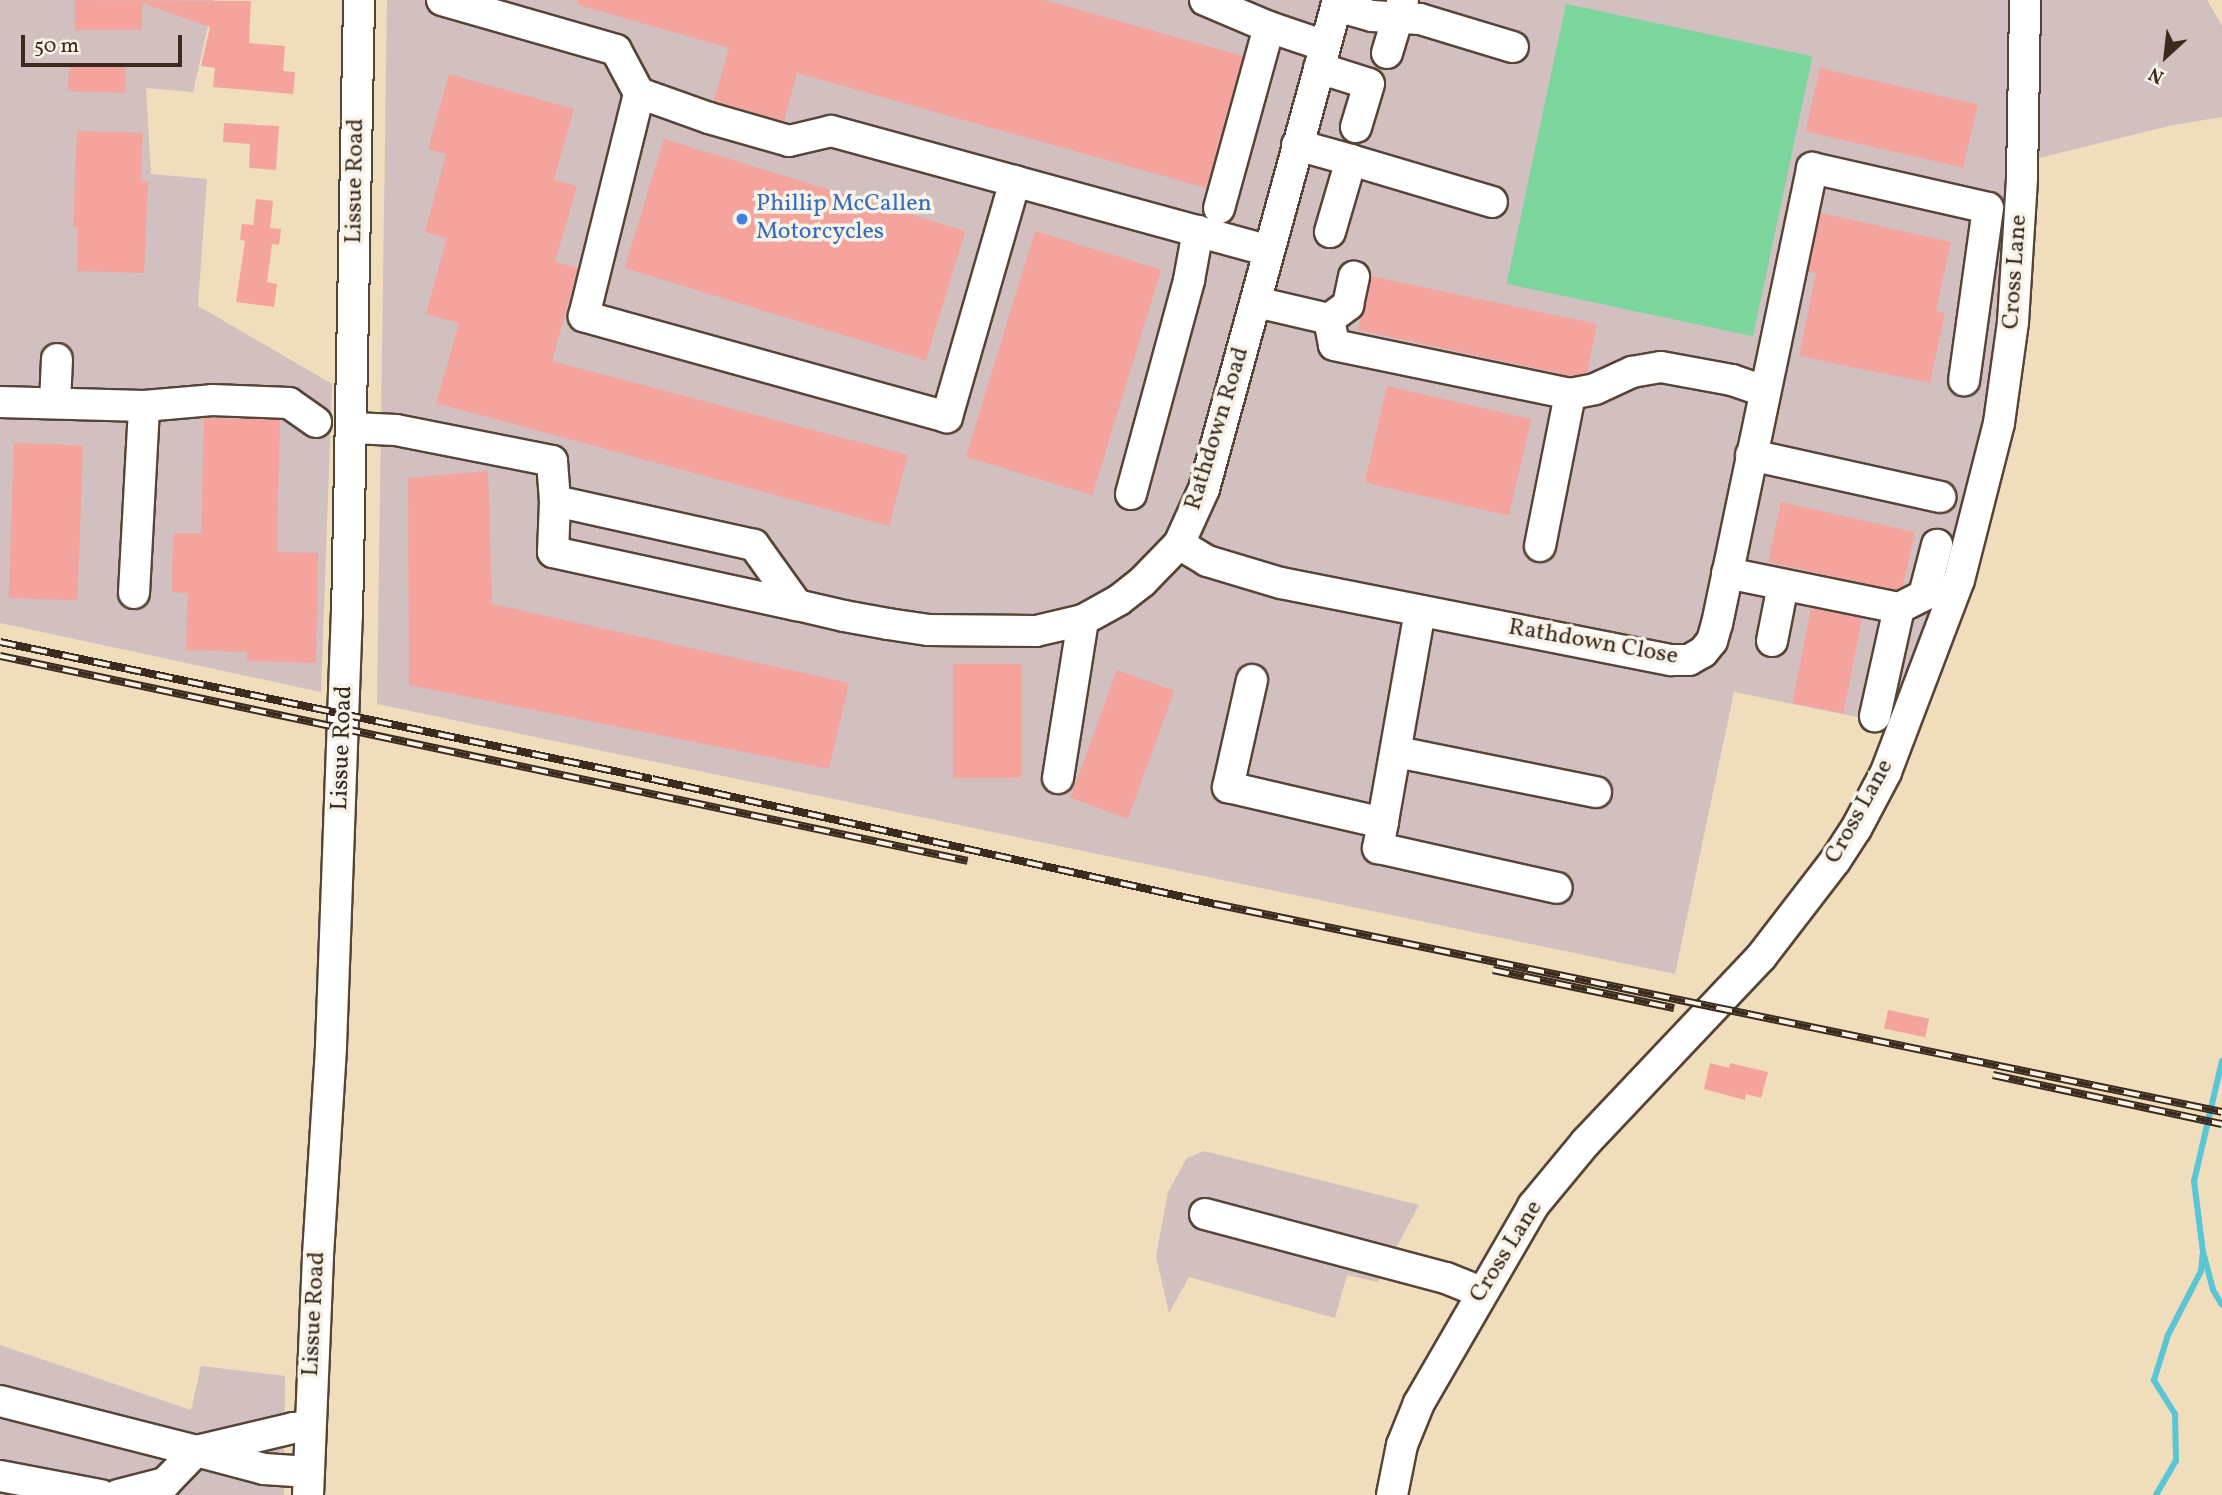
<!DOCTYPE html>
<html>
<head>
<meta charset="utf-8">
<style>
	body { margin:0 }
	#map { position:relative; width:2222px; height:1495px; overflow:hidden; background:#efddbc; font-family:Vollkorn,serif }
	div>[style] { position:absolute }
	.industrial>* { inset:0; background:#d2bfc0 }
	.green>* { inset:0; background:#7bd59c; transform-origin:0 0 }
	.stream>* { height:6px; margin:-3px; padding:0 3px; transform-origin:3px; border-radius:3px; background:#5ac5d5 }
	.building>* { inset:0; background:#f4a39d; transform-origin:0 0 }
	.roads { filter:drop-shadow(2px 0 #564536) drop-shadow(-2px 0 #564536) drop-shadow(0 2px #564536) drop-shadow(0 -2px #564536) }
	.minor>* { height:30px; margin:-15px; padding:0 15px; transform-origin:15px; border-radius:15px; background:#fff }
	.rail>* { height:8px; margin-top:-4px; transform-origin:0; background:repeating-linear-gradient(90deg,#f7f3e8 0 16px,#3b2a1e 0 32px); box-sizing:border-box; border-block:2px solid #3b2a1e }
	.dots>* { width:19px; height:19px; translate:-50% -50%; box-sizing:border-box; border:4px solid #f7f3e8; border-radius:50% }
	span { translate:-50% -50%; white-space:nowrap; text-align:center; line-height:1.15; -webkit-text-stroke:7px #f7f3e8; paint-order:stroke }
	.street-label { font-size:24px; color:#3b2a1e }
	.shop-label { font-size:24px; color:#366cbe }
	.left { translate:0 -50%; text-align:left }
	.north { position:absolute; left:2131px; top:21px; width:70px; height:70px; -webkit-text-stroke:5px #f7f3e8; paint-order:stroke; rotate:207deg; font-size:19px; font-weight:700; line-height:28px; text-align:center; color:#3b2a1e }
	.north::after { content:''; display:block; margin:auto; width:24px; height:32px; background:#3b2a1e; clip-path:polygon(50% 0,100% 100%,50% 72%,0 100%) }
	.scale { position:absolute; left:21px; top:35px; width:161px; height:32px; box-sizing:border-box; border:4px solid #3b2a1e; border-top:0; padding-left:9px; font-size:21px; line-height:24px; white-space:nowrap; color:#3b2a1e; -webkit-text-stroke:5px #f7f3e8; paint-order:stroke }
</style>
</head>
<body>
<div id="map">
	<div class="industrial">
		<i style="clip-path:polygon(0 0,214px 0,193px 92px,146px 88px,151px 174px,207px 179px,198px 306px,332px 384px,321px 692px,0 623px)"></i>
		<i style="clip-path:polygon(387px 0,2207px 0,2222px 26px,2222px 117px,2173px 125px,2011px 165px,1987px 418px,1959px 532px,1887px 723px,1734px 692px,1675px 974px,377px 704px)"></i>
		<i style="clip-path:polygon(1204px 1151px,1419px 1205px,1378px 1282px,1347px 1275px,1335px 1318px,1189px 1277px,1169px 1313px,1156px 1256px,1168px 1192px,1187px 1158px)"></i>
		<i style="clip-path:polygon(0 1345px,191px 1410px,201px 1366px,285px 1376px,284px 1495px,0 1495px)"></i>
	</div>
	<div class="green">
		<i style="left:1566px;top:4px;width:252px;height:286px;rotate:12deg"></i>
	</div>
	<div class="stream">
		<i style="left:2222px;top:1061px;width:123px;rotate:103.1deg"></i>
		<i style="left:2194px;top:1181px;width:72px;rotate:82.8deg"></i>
		<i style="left:2203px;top:1252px;width:39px;rotate:75deg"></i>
		<i style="left:2213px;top:1290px;width:17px;rotate:59deg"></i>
		<i style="left:2156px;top:1495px;width:39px;rotate:-60deg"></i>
		<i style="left:2176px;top:1461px;width:47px;rotate:-91.2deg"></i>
		<i style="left:2175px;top:1414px;width:40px;rotate:-122deg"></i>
		<i style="left:2154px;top:1380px;width:47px;rotate:-72.7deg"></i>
		<i style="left:2168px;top:1335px;width:72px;rotate:-62.7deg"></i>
		<i style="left:2201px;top:1271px;width:19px;rotate:-84deg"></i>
	</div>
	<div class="building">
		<i style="clip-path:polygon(75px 0,251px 1px,249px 43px,285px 46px,283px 71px,295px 72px,293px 94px,213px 87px,215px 68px,201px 66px,210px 27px,142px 3px,142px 30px,75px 30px)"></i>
		<i style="clip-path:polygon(578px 0,1044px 0,1243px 56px,1206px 188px,797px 73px,784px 121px,714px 101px,729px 48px,578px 5px)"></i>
		<i style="left:69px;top:64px;width:57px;height:27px;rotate:2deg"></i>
		<i style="left:1820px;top:68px;width:162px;height:65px;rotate:13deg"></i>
		<i style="clip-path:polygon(449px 74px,574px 109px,554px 180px,577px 186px,555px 262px,578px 268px,552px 361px,908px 455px,889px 526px,436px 403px,459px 323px,426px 314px,447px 238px,425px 232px,446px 154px,428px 149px)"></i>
		<i style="clip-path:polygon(224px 123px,279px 126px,276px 170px,249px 168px,250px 144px,223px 142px)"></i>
		<i style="clip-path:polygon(77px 131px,143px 133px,141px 181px,148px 181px,144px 273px,77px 271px,78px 227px,73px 227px)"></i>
		<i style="left:664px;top:139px;width:315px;height:135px;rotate:17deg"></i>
		<i style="clip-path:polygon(256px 199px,273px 201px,270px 228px,281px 229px,279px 245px,272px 244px,267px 282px,277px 284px,274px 307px,236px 302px,245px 241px,240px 240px,242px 224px,253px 225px)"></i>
		<i style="clip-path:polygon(1821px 213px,1951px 242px,1936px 311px,1945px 313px,1930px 383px,1799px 356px,1816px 273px,1808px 272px)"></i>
		<i style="left:1035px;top:231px;width:132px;height:236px;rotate:17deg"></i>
		<i style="clip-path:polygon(1371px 276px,1597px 324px,1587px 373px,1571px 376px,1358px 330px)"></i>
		<i style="left:1387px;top:386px;width:148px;height:99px;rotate:13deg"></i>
		<i style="clip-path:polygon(204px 418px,280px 420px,277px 552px,318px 553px,316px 663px,247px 661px,247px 652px,186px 650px,188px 593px,172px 592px,173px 533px,201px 533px)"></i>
		<i style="left:14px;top:443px;width:69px;height:155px;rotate:2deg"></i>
		<i style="clip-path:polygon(488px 471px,492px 604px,849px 683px,829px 769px,409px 685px,408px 478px)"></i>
		<i style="clip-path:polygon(1781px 502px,1915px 532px,1903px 586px,1896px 590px,1768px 562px)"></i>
		<i style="left:1811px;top:608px;width:52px;height:97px;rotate:11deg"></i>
		<i style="left:953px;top:664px;width:68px;height:114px"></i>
		<i style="left:1117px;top:670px;width:61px;height:136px;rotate:20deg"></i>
		<i style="left:1888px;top:1010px;width:42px;height:19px;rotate:12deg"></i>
		<i style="clip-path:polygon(1710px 1063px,1729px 1068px,1730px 1063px,1768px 1072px,1761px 1098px,1746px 1094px,1745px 1100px,1704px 1089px)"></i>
	</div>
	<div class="roads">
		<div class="minor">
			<i style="left:442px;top:0;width:181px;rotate:16deg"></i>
			<i style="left:616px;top:50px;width:49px;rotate:61.9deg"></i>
			<i style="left:1205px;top:0;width:69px;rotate:22.9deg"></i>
			<i style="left:1269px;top:27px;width:188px;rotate:105.4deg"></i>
			<i style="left:1337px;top:6px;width:36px;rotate:16deg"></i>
			<i style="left:1372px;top:16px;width:48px;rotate:3.6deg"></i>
			<i style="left:1420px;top:19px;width:97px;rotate:16.8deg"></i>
			<i style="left:1269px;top:27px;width:59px;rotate:18.7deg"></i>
			<i style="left:1387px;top:53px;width:55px;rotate:-73.2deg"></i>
			<i style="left:1319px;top:68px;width:52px;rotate:17.7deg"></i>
			<i style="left:1369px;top:84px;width:45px;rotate:106.8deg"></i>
			<i style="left:1297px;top:145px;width:56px;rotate:15.5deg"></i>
			<i style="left:1351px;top:160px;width:75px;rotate:106.3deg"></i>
			<i style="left:1351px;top:160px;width:147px;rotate:16.6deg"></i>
			<i style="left:1015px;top:181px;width:246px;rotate:106.1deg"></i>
			<i style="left:947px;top:417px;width:377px;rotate:-164.5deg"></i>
			<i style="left:584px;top:316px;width:230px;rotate:-76.1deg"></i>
			<i style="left:639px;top:93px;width:74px;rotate:19.7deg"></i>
			<i style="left:709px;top:118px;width:83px;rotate:16deg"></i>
			<i style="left:789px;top:141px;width:43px;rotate:-13.4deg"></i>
			<i style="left:831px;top:131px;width:454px;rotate:15.3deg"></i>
			<i style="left:1256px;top:302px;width:75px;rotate:13.1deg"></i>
			<i style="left:1329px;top:319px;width:26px;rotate:79deg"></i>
			<i style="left:1334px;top:345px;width:241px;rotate:11.7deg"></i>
			<i style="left:1570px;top:394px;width:25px;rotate:-11deg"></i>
			<i style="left:1595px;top:389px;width:41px;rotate:-24.7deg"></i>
			<i style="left:1632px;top:372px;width:29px;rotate:-10deg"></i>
			<i style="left:1661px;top:367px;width:72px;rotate:10.4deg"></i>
			<i style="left:1732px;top:380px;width:34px;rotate:19deg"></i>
			<i style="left:1329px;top:319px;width:24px;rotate:-36deg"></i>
			<i style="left:1348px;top:305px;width:29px;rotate:-78deg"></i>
			<i style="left:0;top:402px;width:144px;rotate:1.6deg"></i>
			<i style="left:144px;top:406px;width:68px;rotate:-5deg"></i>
			<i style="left:212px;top:400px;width:77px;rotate:2.2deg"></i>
			<i style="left:289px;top:403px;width:33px;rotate:35deg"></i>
			<i style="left:55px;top:403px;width:44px;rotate:-87.4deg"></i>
			<i style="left:353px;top:428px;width:43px;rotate:2.7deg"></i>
			<i style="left:396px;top:430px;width:159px;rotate:11.2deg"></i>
			<i style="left:552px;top:461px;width:40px;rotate:85.7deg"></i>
			<i style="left:1751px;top:455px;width:194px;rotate:12.5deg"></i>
			<i style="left:1131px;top:494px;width:222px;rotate:-74.8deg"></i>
			<i style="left:1189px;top:280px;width:50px;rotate:-79.6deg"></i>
			<i style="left:1179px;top:544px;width:33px;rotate:31deg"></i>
			<i style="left:1207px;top:561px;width:77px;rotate:16.6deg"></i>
			<i style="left:1281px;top:583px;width:398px;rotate:11.2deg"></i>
			<i style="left:1671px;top:660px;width:18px"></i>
			<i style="left:1689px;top:660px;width:16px;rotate:-30deg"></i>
			<i style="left:1703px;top:652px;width:14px;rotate:-51deg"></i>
			<i style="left:1712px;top:641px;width:18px;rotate:-74deg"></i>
			<i style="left:1717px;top:624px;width:466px;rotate:-78.2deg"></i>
			<i style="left:1812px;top:168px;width:180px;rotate:12.8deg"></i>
			<i style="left:1988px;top:208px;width:174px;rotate:97.9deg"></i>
			<i style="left:1540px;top:546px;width:155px;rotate:-78.8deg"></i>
			<i style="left:1727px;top:573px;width:176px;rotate:11.5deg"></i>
			<i style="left:1899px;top:608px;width:111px;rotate:102.5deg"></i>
			<i style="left:134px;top:593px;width:187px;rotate:-86.9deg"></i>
			<i style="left:797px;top:605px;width:74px;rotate:-125.6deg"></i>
			<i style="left:754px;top:545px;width:204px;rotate:-167.5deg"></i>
			<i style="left:555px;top:501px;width:51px;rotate:92.2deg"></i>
			<i style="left:553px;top:552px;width:250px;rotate:12.3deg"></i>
			<i style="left:797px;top:605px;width:48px;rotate:13.2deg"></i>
			<i style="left:844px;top:616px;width:45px;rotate:10.3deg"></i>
			<i style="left:888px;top:624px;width:40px;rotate:8.5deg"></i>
			<i style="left:928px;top:630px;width:108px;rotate:0.5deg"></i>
			<i style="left:1036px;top:631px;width:48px;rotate:-13.2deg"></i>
			<i style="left:1083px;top:620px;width:41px;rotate:-29.1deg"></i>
			<i style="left:1119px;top:600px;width:29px;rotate:-38deg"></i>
			<i style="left:1142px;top:582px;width:53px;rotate:-45.8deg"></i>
			<i style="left:1179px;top:544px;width:60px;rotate:-65.6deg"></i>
			<i style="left:1204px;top:489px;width:507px;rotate:-74.68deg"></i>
			<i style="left:1899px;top:608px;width:28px;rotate:-27deg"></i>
			<i style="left:1924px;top:595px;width:52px;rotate:-75.4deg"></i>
			<i style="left:1420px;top:611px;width:241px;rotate:100deg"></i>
			<i style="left:1378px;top:848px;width:183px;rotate:12.6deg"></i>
			<i style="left:1772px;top:641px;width:57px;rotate:-78.9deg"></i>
			<i style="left:1252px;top:680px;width:110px;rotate:102.6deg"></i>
			<i style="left:1228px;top:787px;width:159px;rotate:13.1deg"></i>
			<i style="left:1397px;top:752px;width:203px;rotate:11.4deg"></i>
			<i style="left:1058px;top:778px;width:160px;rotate:-81deg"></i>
			<i style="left:1205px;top:1214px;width:249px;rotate:14.9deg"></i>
			<i style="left:1446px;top:1278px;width:38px;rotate:22deg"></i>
			<i style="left:0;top:1401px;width:202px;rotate:14.3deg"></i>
			<i style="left:309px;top:1472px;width:45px;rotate:-176.2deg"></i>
			<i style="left:264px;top:1469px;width:70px;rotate:-165.2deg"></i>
			<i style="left:196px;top:1451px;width:100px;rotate:-13.3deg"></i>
			<i style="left:293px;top:1428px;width:17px;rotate:-3deg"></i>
			<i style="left:0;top:1476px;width:103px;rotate:10.7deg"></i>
			<i style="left:118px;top:1495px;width:49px;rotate:-14.3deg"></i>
			<i style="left:165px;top:1483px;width:45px;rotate:-45.9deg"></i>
			<i style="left:308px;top:1495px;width:240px;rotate:-87.6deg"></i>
			<i style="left:318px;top:1255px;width:209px;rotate:-86.4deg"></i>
			<i style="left:331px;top:1046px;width:430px;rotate:-87.9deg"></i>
			<i style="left:347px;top:616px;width:616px;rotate:-88.88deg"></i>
			<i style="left:1392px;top:1495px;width:51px;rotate:-78.7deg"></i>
			<i style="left:1402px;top:1445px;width:45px;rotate:-68deg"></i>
			<i style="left:1419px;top:1403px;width:228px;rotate:-59.9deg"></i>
			<i style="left:1533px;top:1206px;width:83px;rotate:-50.4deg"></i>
			<i style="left:1586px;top:1142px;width:255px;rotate:-46.6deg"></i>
			<i style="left:1761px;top:957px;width:121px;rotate:-52.4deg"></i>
			<i style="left:1835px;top:861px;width:38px;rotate:-57deg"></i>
			<i style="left:1856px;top:829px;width:64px;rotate:-62.2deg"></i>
			<i style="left:1886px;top:772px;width:205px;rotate:-69.2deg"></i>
			<i style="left:1959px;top:580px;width:162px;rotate:-75.7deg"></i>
			<i style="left:1999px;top:423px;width:102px;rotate:-82.1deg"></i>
			<i style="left:2013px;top:322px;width:144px;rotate:-86.4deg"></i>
			<i style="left:2022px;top:178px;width:178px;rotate:-89deg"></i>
		</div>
	</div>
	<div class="rail">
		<i style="left:0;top:642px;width:666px;rotate:11.87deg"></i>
		<i style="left:652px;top:779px;width:577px;rotate:12.52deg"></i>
		<i style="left:1215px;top:904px;width:1028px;rotate:11.67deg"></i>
		<i style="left:0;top:656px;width:989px;rotate:11.96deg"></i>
		<i style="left:1493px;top:970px;width:185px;rotate:11.9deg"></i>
		<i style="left:1993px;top:1075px;width:234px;rotate:12.1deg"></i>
	</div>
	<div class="dots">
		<i style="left:742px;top:219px;background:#3f7fe0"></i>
	</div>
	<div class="street-label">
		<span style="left:356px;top:181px;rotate:-89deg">Lissue Road</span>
		<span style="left:2016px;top:272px;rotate:-86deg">Cross Lane</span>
		<span style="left:1218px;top:429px;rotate:-73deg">Rathdown Road</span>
		<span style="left:1593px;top:643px;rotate:10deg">Rathdown Close</span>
		<span style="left:343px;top:748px;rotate:-88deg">Lissue Road</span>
		<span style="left:1860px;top:812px;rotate:-61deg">Cross Lane</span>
		<span style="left:1507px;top:1252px;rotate:-58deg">Cross Lane</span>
		<span style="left:315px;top:1314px;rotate:-87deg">Lissue Road</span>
	</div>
	<div class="shop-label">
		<span class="left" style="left:756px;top:219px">Phillip McCallen<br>Motorcycles</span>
	</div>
	<div class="north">N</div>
	<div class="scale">50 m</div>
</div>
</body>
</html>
